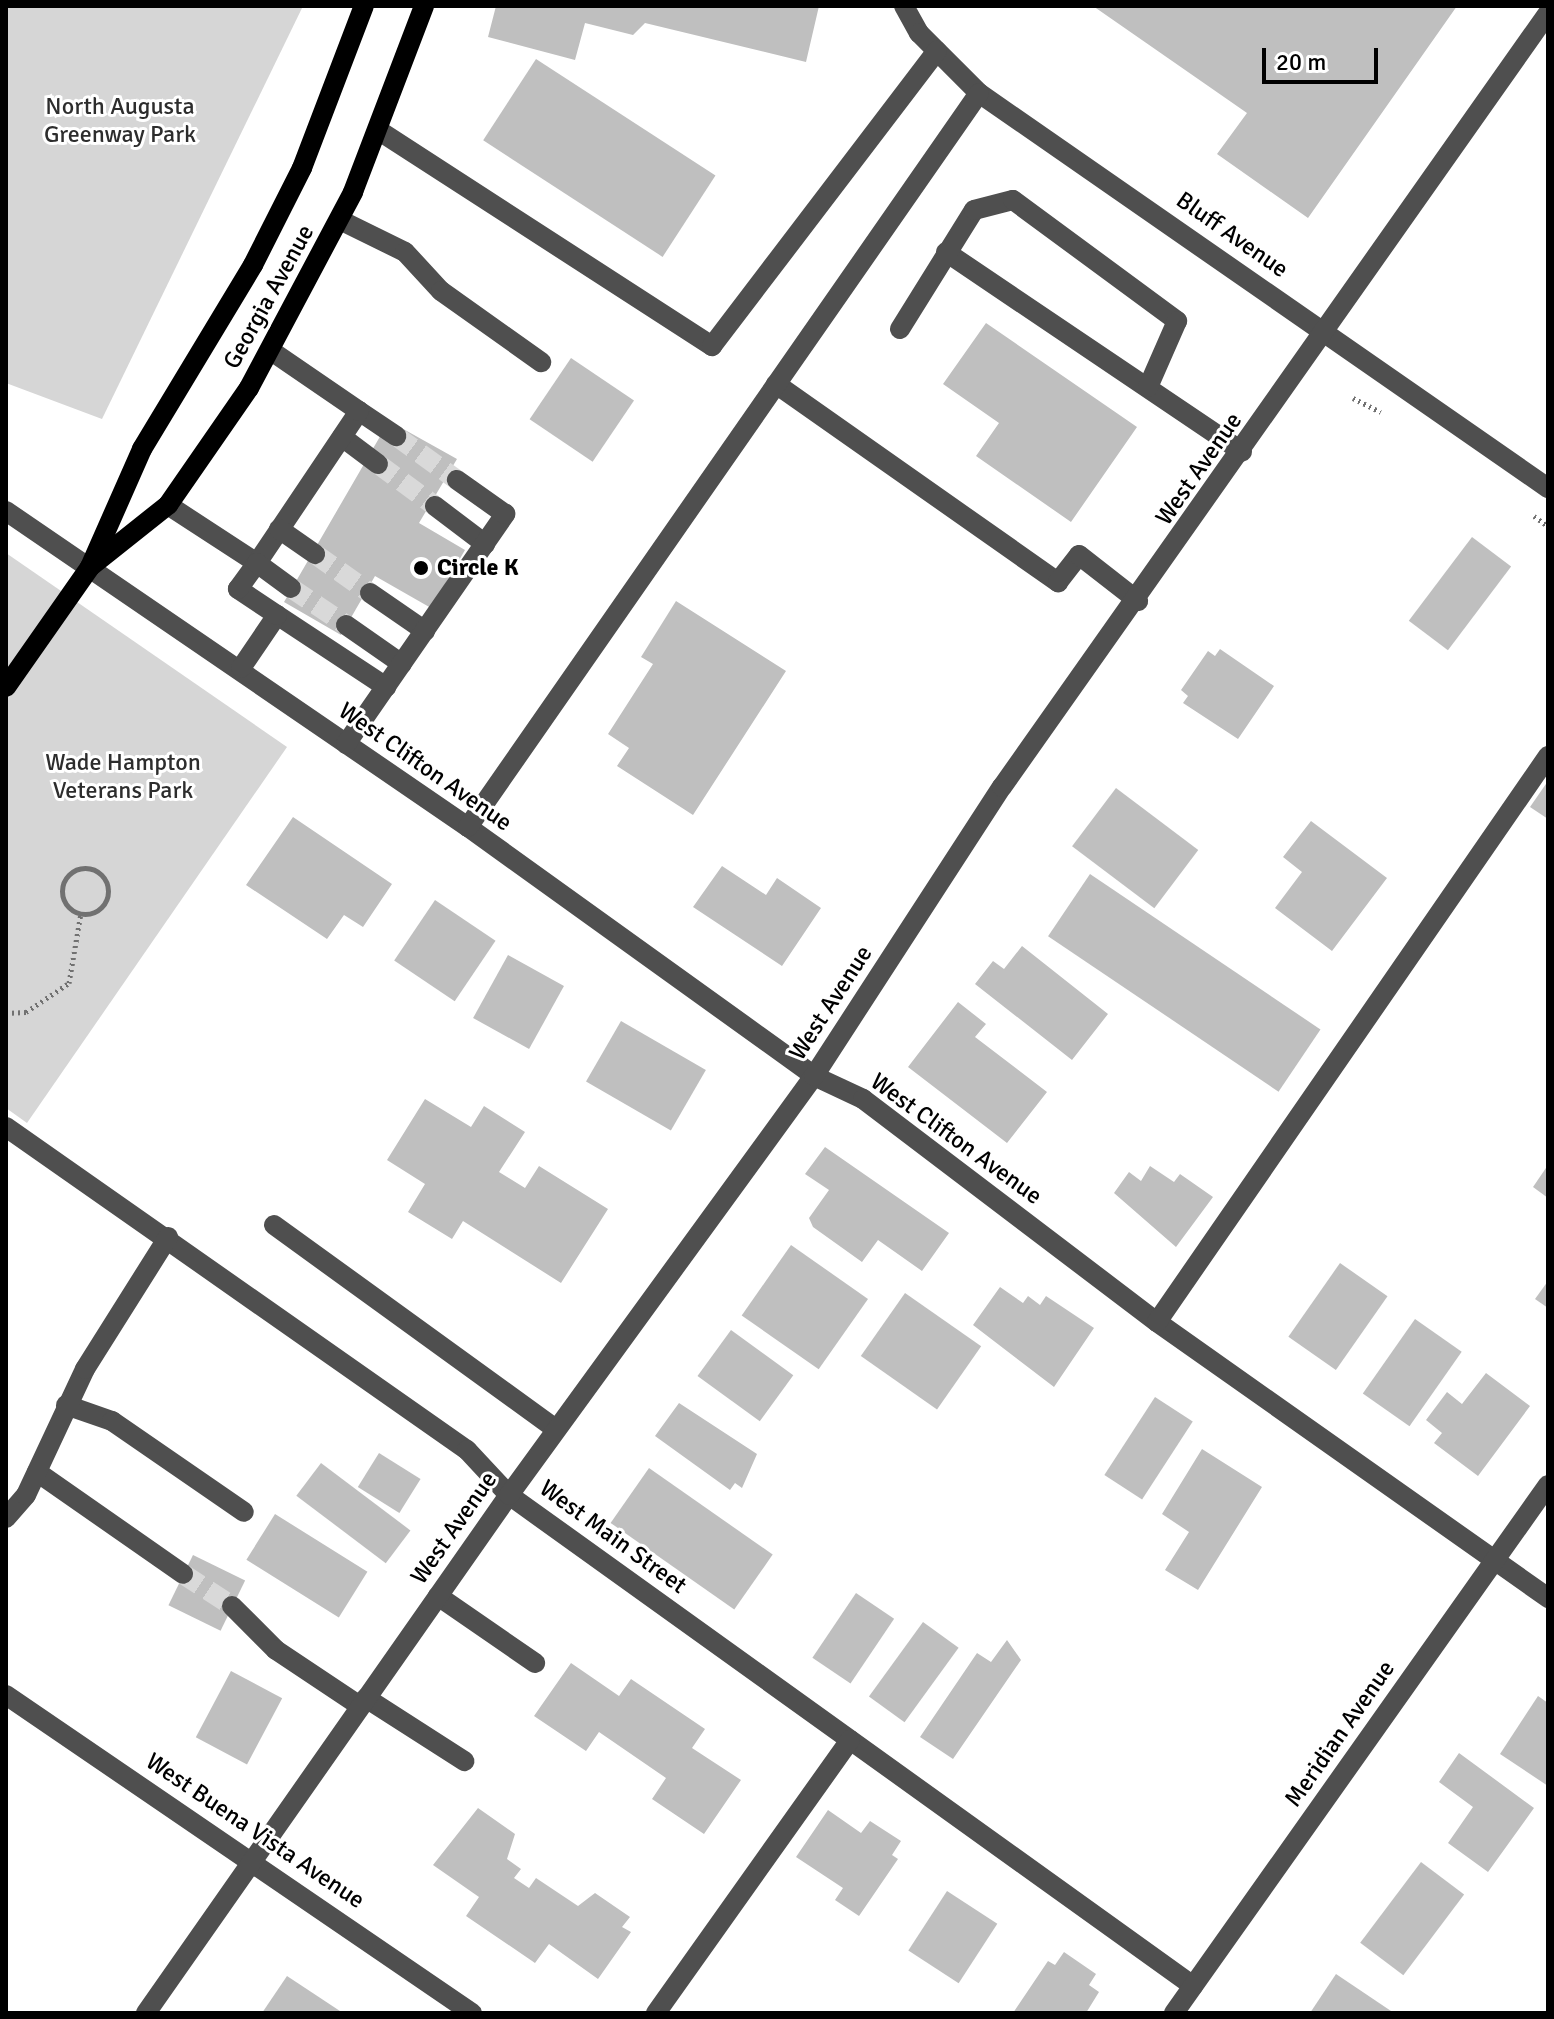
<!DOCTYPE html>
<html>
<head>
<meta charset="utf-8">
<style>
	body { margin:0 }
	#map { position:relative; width:1554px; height:2019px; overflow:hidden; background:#fff; font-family:Signika,sans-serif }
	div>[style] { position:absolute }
	.green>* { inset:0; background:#d6d6d6 }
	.building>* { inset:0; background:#bfbfbf; transform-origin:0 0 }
	.minor-tunnel>* { height:20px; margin-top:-10px; transform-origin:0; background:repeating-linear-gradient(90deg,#d9d9d9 0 20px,transparent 0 30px) }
	.path>* { height:5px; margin-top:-2.5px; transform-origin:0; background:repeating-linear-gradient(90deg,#717171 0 2px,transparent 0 6px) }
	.path>.ring { margin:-2.5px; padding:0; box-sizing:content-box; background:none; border:5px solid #717171; border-radius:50% }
	.minor>* { height:20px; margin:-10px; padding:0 10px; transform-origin:10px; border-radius:10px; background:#4f4f4f }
	.major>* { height:20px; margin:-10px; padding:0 10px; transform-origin:10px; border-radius:10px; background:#000 }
	.dots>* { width:22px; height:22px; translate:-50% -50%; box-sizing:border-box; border:4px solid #fff; border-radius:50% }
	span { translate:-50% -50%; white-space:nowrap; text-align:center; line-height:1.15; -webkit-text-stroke:6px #fff; paint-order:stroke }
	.park-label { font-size:24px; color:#2d2d2d }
	.street-label { font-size:24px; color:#000 }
	.poi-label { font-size:24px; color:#000; font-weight:700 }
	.left { translate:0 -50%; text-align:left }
	.frame { position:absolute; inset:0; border:8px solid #000; pointer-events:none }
	.scale { position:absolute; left:1262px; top:48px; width:116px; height:36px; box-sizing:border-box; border:4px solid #000; border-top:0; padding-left:10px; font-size:24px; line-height:28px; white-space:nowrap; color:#000; -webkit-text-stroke:6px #fff; paint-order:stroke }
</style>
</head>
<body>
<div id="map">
	<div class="green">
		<i style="clip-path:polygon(6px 6px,303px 6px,102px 419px,6px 383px)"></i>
		<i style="clip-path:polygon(6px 553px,287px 747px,27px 1123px,6px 1108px)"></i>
	</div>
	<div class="building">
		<i style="clip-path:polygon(496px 6px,819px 6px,806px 62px,645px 23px,633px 35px,585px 23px,575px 60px,488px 37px)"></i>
		<i style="clip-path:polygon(1093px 6px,1457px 6px,1308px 218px,1217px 154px,1247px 113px)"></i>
		<i style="left:536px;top:59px;width:214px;height:97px;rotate:33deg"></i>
		<i style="clip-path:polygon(986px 323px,1137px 427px,1071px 522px,976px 456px,999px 423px,943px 384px)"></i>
		<i style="left:571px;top:358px;width:76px;height:74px;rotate:34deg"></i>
		<i style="clip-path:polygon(389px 421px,457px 459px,419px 523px,465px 550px,431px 608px,375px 576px,341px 635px,284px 602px)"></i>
		<i style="left:1472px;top:537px;width:49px;height:105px;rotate:37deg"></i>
		<i style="clip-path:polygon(676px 601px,786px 671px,693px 815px,617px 766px,629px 748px,608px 734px,653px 664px,641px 657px)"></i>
		<i style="clip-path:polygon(1220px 649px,1274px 686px,1238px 739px,1183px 703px,1188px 696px,1181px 690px,1208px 651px,1215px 656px)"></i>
		<i style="clip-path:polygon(1548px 781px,1548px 819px,1530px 807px)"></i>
		<i style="left:1116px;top:788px;width:103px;height:73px;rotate:37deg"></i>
		<i style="clip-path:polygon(293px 817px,392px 884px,363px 927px,344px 915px,327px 939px,246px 885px)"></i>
		<i style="clip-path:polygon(1311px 821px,1387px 878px,1332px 951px,1275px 908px,1302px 872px,1283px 857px)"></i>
		<i style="clip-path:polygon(722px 866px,766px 895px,777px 878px,821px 908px,782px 966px,693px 907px)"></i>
		<i style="left:1090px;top:874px;width:278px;height:75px;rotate:34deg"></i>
		<i style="left:435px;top:900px;width:73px;height:73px;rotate:34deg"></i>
		<i style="clip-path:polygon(1022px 946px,1108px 1014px,1072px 1060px,975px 984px,993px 961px,1004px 969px)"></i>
		<i style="left:508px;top:955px;width:64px;height:72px;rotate:29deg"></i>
		<i style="clip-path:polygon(958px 1002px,986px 1024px,975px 1037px,1047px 1092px,1007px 1143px,908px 1067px)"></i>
		<i style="left:621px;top:1021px;width:98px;height:70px;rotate:30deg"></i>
		<i style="clip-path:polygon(425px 1099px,471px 1127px,484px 1106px,525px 1132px,499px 1172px,525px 1188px,539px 1166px,608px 1209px,561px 1283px,463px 1221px,452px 1239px,408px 1212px,425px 1184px,387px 1160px)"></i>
		<i style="clip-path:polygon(825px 1147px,949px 1233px,922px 1271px,878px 1240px,862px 1262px,813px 1227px,809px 1218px,829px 1190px,805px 1174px)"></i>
		<i style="clip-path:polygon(1548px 1165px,1548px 1198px,1533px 1187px)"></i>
		<i style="clip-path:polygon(1150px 1166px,1174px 1182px,1180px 1174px,1213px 1197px,1176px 1247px,1114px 1193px,1129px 1172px,1141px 1181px)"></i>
		<i style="left:791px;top:1245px;width:94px;height:86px;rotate:35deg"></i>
		<i style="left:1340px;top:1263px;width:58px;height:90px;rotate:35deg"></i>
		<i style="clip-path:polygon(1548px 1281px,1548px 1308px,1535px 1299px)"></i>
		<i style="clip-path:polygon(1000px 1287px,1023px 1303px,1028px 1296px,1040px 1305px,1046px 1296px,1094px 1328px,1054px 1387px,973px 1325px)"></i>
		<i style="left:905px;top:1293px;width:93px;height:77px;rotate:35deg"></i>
		<i style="left:1415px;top:1319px;width:57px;height:91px;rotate:35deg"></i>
		<i style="left:731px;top:1330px;width:77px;height:57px;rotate:36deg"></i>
		<i style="clip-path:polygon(1486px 1373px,1530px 1406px,1478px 1476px,1434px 1443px,1442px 1433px,1426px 1420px,1447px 1392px,1462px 1404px)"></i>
		<i style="left:1155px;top:1397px;width:45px;height:93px;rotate:33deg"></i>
		<i style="clip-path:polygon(679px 1403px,757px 1454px,742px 1488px,735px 1483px,730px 1490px,655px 1436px)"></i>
		<i style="clip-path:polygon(1202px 1449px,1262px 1487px,1198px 1590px,1165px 1570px,1189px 1532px,1162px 1514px)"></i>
		<i style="left:379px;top:1453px;width:49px;height:40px;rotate:32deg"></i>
		<i style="left:321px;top:1463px;width:112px;height:41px;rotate:37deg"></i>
		<i style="left:649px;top:1468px;width:151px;height:67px;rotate:35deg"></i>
		<i style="left:275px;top:1514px;width:109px;height:54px;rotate:32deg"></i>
		<i style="left:193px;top:1555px;width:58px;height:56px;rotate:26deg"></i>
		<i style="left:856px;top:1593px;width:46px;height:78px;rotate:34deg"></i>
		<i style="left:923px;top:1622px;width:44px;height:92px;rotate:36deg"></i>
		<i style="clip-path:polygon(1007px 1640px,1021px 1660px,953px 1759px,920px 1737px,977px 1653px,991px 1662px)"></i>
		<i style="clip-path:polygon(571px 1663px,619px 1696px,631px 1679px,705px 1729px,692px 1748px,741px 1780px,704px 1834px,652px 1799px,666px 1778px,599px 1732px,586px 1751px,534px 1716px)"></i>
		<i style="left:231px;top:1671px;width:58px;height:75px;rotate:28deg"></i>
		<i style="clip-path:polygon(1538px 1696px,1548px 1703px,1548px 1786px,1500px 1754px)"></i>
		<i style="clip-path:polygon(1459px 1753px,1534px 1808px,1488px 1872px,1448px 1843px,1473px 1807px,1439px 1782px)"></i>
		<i style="clip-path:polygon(478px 1808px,515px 1834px,507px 1859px,521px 1869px,514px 1878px,529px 1888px,536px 1878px,578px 1906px,595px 1893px,630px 1917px,622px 1927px,631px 1932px,598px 1979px,549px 1944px,535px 1963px,466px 1916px,479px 1897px,433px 1865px)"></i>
		<i style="clip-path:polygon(828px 1810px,861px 1833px,870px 1821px,901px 1841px,892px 1855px,898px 1859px,859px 1916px,835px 1900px,843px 1888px,796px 1857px)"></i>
		<i style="left:1421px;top:1862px;width:54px;height:101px;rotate:37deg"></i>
		<i style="left:947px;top:1891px;width:60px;height:71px;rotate:33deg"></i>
		<i style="clip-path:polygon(1064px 1952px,1096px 1974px,1089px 1985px,1099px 1992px,1086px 2013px,1013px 2013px,1048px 1961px,1055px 1965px)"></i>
		<i style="clip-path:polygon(1336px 1974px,1394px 2013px,1310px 2013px)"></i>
		<i style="clip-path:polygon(287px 1976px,343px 2013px,262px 2013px)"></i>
	</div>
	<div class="minor-tunnel">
		<i style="left:396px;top:436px;width:75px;rotate:35.8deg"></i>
		<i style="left:378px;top:464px;width:71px;rotate:36.4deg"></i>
		<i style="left:315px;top:554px;width:67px;rotate:35.3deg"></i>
		<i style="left:291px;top:588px;width:66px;rotate:33.9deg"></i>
		<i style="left:183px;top:1574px;width:59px;rotate:33.1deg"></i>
	</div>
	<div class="path">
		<i style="left:1353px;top:398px;width:31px;rotate:27deg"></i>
		<i style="left:1534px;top:516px;width:17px;rotate:36deg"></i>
		<i class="ring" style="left:62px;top:868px;width:41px;height:41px"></i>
		<i style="left:6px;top:1013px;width:20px;rotate:-3deg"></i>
		<i style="left:26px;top:1012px;width:52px;rotate:-34deg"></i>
		<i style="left:69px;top:983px;width:71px;rotate:-80.3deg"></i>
	</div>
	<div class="minor">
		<i style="left:904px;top:6px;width:31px;rotate:61deg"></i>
		<i style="left:919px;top:33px;width:85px;rotate:45deg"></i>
		<i style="left:979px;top:93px;width:693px;rotate:34.77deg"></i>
		<i style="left:378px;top:130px;width:398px;rotate:32.9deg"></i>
		<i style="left:712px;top:346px;width:371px;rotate:-52.7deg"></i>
		<i style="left:340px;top:220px;width:72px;rotate:26.2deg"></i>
		<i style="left:405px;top:252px;width:53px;rotate:47.3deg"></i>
		<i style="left:441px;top:291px;width:123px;rotate:35.4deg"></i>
		<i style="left:946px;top:252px;width:357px;rotate:34deg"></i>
		<i style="left:900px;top:329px;width:140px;rotate:-58.1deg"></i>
		<i style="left:974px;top:210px;width:40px;rotate:-14.4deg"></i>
		<i style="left:1013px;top:200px;width:204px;rotate:36.4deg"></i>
		<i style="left:1177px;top:321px;width:72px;rotate:113.7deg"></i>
		<i style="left:776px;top:384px;width:345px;rotate:35.1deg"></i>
		<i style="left:1058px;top:582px;width:34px;rotate:-52deg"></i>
		<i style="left:1079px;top:555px;width:75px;rotate:37.9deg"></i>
		<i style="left:359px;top:411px;width:45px;rotate:34deg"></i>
		<i style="left:342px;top:437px;width:45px;rotate:36.9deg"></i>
		<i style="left:168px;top:505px;width:106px;rotate:33.1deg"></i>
		<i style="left:257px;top:563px;width:183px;rotate:-56.1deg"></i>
		<i style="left:359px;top:411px;width:108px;rotate:-145.6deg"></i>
		<i style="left:435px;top:506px;width:63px;rotate:37.2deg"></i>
		<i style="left:6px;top:511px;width:560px;rotate:34.37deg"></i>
		<i style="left:468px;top:827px;width:426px;rotate:35.7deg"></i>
		<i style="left:814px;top:1076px;width:54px;rotate:25.1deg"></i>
		<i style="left:863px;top:1099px;width:369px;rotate:37.2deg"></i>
		<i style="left:1157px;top:1322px;width:479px;rotate:35.2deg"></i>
		<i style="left:279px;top:529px;width:44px;rotate:34.8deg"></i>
		<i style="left:370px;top:593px;width:67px;rotate:34.6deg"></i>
		<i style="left:277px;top:615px;width:131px;rotate:33.4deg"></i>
		<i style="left:346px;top:625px;width:68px;rotate:34.9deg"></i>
		<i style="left:241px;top:668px;width:64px;rotate:-55.8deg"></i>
		<i style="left:277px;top:615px;width:47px;rotate:-146.3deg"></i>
		<i style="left:238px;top:589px;width:32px;rotate:-54deg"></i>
		<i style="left:257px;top:563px;width:42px;rotate:36.3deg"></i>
		<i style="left:346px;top:744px;width:280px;rotate:-55.3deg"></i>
		<i style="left:505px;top:514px;width:59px;rotate:-144.7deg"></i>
		<i style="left:468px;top:827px;width:894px;rotate:-55.15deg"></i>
		<i style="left:6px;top:1127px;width:563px;rotate:35.02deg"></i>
		<i style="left:467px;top:1450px;width:62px;rotate:47deg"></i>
		<i style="left:509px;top:1495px;width:842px;rotate:35.67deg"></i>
		<i style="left:274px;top:1225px;width:348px;rotate:35.9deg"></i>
		<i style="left:1157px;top:1322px;width:688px;rotate:-55.36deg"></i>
		<i style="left:66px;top:1405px;width:49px;rotate:19.2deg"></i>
		<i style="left:112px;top:1421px;width:160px;rotate:34.6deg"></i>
		<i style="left:37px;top:1472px;width:178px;rotate:34.9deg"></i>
		<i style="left:6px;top:1518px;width:30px;rotate:-49deg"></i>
		<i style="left:26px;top:1495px;width:139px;rotate:-64.9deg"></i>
		<i style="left:85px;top:1369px;width:156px;rotate:-57.8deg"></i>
		<i style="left:438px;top:1596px;width:118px;rotate:34.6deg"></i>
		<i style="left:232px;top:1606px;width:62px;rotate:45deg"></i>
		<i style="left:276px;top:1650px;width:101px;rotate:33.7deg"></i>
		<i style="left:6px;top:1695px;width:564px;rotate:34.31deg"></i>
		<i style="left:366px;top:1698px;width:117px;rotate:32.7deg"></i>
		<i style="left:146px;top:2013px;width:633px;rotate:-54.98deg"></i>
		<i style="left:509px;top:1495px;width:518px;rotate:-53.95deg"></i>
		<i style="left:814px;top:1076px;width:345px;rotate:-57deg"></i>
		<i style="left:1002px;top:787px;width:947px;rotate:-54.8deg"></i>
		<i style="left:656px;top:2013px;width:335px;rotate:-54.6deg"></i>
		<i style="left:1174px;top:2013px;width:647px;rotate:-54.69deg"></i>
	</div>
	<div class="major">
		<i style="left:90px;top:567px;width:100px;rotate:-38.5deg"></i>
		<i style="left:168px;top:505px;width:142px;rotate:-55.3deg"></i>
		<i style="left:249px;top:388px;width:222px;rotate:-62deg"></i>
		<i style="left:353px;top:192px;width:199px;rotate:-69.1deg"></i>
		<i style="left:6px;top:687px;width:146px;rotate:-55deg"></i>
		<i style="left:90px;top:567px;width:129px;rotate:-66.2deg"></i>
		<i style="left:142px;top:449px;width:215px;rotate:-58.9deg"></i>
		<i style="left:253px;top:265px;width:109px;rotate:-63.2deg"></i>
		<i style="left:302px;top:168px;width:173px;rotate:-69.1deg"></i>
	</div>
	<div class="dots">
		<i style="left:421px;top:568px;background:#000"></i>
	</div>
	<div class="park-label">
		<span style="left:120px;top:121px">North Augusta<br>Greenway Park</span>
		<span style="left:123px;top:777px">Wade Hampton<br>Veterans Park</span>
	</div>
	<div class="street-label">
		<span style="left:1232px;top:235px;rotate:35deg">Bluff Avenue</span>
		<span style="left:269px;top:297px;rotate:-61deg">Georgia Avenue</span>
		<span style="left:1199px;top:469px;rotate:-55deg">West Avenue</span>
		<span style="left:425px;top:767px;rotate:35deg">West Clifton Avenue</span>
		<span style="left:831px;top:1003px;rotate:-57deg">West Avenue</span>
		<span style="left:956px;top:1139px;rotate:36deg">West Clifton Avenue</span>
		<span style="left:454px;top:1528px;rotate:-55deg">West Avenue</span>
		<span style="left:613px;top:1537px;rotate:36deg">West Main Street</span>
		<span style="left:1340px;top:1734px;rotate:-55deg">Meridian Avenue</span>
		<span style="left:255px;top:1831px;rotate:34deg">West Buena Vista Avenue</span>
	</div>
	<div class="poi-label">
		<span class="left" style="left:437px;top:568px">Circle K</span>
	</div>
	<div class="frame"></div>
	<div class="scale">20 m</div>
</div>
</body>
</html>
